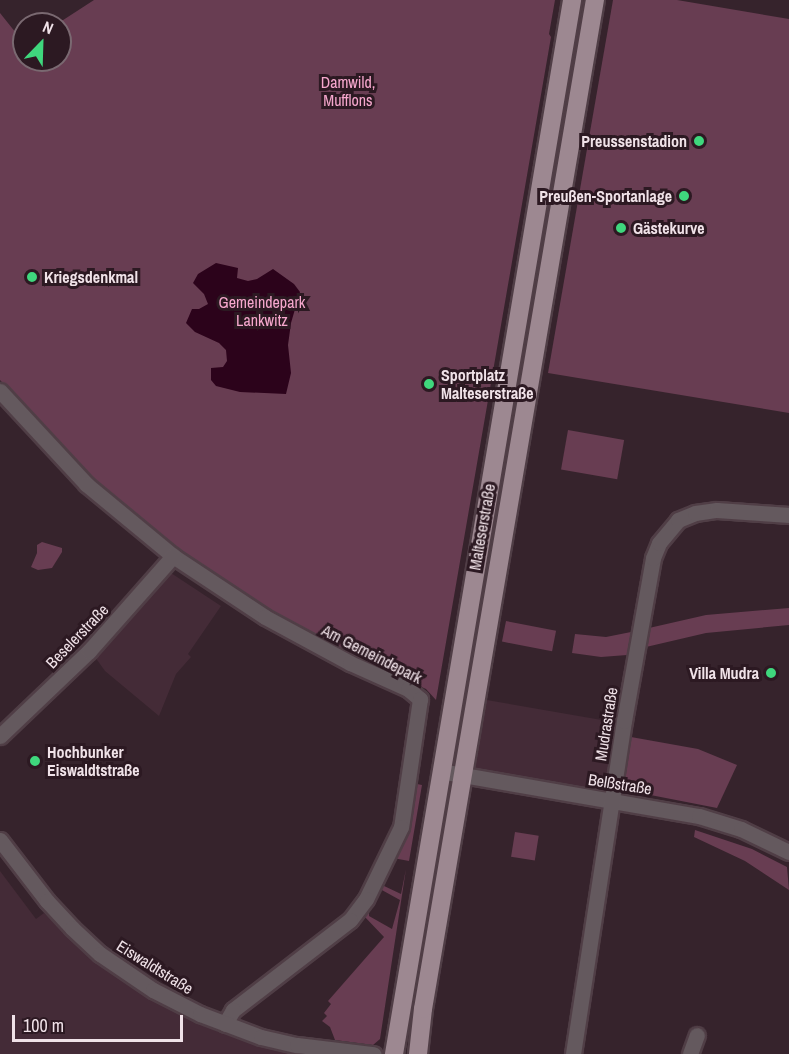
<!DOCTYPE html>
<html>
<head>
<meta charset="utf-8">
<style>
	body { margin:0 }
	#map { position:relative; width:789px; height:1054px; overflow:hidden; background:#36232c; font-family:"Archivo Narrow",sans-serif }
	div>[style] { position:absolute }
	.built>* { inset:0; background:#442b37 }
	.green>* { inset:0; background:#683d52; transform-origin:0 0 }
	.water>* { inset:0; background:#2c031b }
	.roads { filter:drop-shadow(2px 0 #503e46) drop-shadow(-2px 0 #503e46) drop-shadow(0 2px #503e46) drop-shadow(0 -2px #503e46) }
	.minor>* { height:15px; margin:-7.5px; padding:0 7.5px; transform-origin:7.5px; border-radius:7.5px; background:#64595e }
	.major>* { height:18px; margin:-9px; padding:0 9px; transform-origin:9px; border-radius:9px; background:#9d8891 }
	.dots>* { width:16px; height:16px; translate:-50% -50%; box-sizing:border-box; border:3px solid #2c1922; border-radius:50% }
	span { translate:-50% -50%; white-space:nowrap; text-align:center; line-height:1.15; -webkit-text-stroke:6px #2c1922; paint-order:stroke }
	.park-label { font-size:16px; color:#f6a7cd }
	.poi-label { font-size:16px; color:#f0e2e8; font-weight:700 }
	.right { translate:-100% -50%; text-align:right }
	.left { translate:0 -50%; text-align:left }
	.street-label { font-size:16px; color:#f0e2e8 }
	.north { position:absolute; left:12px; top:12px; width:60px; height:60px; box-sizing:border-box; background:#2c1922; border:2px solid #7a6971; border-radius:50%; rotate:23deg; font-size:16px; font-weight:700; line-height:24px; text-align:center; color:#f0e2e8 }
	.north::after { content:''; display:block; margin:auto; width:21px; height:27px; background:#3fd77d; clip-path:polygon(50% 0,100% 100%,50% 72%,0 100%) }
	.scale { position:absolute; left:12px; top:1015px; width:171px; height:27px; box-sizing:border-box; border:3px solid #f0e2e8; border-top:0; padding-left:8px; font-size:18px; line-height:21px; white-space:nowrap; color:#f0e2e8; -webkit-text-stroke:4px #2c1922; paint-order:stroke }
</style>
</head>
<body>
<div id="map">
	<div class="built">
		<i style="clip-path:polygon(171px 573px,221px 606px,188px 654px,191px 657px,176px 674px,159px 716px,105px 671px,95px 657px)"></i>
		<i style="clip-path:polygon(481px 699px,619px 723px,607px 791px,476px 769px,474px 766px)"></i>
		<i style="clip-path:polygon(0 871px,36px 919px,44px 913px,86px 953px,142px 994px,214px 1030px,261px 1046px,301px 1054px,0 1054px)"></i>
	</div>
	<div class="green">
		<i style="clip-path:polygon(94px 0,555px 0,549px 34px,551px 37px,436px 700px,426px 689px,336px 649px,283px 621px,169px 545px,76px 465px,0 380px,0 13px,24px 43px,24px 60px,60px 60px,60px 24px,57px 24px)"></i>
		<i style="clip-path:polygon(613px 0,677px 0,789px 19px,789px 413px,548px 373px)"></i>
		<i style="clip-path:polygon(579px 25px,581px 30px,545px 255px,538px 254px,576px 27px)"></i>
		<i style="clip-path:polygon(537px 263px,544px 264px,456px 762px,453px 758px,463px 703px,466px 658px)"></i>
		<i style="left:568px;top:430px;width:57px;height:40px;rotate:10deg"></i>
		<i style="clip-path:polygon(42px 542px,62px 548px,62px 552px,52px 568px,38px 570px,31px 567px,37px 553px,37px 545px)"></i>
		<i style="clip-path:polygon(789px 608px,789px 625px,706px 633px,646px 647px,649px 628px,706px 615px)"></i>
		<i style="left:506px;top:621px;width:51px;height:21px;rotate:11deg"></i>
		<i style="clip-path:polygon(631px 632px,627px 655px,601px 657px,572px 653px,575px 634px,606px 637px)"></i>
		<i style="clip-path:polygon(631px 737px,698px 749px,737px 765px,717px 808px,630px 791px,622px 783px)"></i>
		<i style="clip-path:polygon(417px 784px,422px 785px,409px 861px,393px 858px,408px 831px)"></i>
		<i style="left:443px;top:791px;width:10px;height:250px;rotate:11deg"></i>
		<i style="clip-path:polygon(695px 830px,752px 849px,787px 867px,789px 890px,745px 861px,694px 837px)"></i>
		<i style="left:515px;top:832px;width:24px;height:25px;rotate:9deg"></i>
		<i style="clip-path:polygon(406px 869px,380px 1039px,373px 1045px,335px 1040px,330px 1027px,322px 1021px,327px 1016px,324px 1013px,331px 1004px,328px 1001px,384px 937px,364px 916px,369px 908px,369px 916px,392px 929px,400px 900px,380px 889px,382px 885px,401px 894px)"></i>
	</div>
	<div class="water">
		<i style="clip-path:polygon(216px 263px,238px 268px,237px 278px,248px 281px,257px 279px,273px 269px,294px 284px,300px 292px,291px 323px,288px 345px,291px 373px,286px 394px,240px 392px,216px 386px,211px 380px,211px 368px,223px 367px,227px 361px,226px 350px,219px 343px,195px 332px,186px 323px,192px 309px,199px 309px,208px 304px,204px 294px,193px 283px,198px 274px)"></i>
	</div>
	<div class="roads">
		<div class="minor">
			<i style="left:0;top:391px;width:127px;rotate:47.2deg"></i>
			<i style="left:86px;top:484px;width:113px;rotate:39.6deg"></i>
			<i style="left:173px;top:556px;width:110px;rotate:33.5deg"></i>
			<i style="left:265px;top:617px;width:97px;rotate:28.4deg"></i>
			<i style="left:350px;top:663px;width:64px;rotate:24.1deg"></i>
			<i style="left:408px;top:689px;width:16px;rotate:40deg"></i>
			<i style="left:420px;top:699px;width:129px;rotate:98.4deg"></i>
			<i style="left:401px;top:827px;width:80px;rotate:115.9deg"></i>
			<i style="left:366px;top:899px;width:26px;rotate:127deg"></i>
			<i style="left:350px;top:920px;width:148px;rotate:142.4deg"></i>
			<i style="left:233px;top:1010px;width:16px;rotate:120deg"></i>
			<i style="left:0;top:736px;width:123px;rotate:-43.7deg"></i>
			<i style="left:89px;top:651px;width:127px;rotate:-48.5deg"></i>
			<i style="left:440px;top:771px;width:263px;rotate:9.9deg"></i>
			<i style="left:699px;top:816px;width:44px;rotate:17.2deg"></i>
			<i style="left:741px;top:829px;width:53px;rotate:25.6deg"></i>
			<i style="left:0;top:840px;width:77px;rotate:52.4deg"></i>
			<i style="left:47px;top:901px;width:37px;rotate:47deg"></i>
			<i style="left:72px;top:928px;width:38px;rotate:43deg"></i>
			<i style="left:100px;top:954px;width:64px;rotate:34.2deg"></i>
			<i style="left:153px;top:990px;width:53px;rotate:27.1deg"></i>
			<i style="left:200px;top:1014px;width:65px;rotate:20.7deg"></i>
			<i style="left:261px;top:1037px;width:37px;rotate:13deg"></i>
			<i style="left:297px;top:1045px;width:77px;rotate:6.8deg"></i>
			<i style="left:573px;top:1054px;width:337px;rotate:-81.3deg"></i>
			<i style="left:624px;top:721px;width:166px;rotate:-79.9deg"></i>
			<i style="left:653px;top:558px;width:16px;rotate:-68deg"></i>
			<i style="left:659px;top:543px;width:30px;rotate:-50deg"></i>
			<i style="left:678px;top:520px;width:18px;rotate:-22deg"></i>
			<i style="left:695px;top:513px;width:22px;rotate:-8deg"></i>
			<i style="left:717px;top:510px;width:72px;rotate:4deg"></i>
			<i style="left:690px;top:1054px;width:20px;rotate:-70deg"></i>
		</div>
		<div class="major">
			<i style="left:394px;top:1054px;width:1069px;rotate:-80.41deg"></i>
			<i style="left:418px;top:1054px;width:45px;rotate:-83.7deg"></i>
			<i style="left:423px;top:1009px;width:1024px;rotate:-80.33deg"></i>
		</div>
	</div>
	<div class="dots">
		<i style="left:699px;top:141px;background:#3fd77d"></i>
		<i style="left:684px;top:196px;background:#3fd77d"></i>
		<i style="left:621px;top:228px;background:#3fd77d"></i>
		<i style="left:32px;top:277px;background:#3fd77d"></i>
		<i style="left:429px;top:384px;background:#3fd77d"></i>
		<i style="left:771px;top:673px;background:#3fd77d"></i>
		<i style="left:35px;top:761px;background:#3fd77d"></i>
	</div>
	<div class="park-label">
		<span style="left:348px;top:91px">Damwild,<br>Mufflons</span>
		<span style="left:262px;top:311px">Gemeindepark<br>Lankwitz</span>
	</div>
	<div class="poi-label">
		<span class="right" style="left:687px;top:141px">Preussenstadion</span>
		<span class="right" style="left:672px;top:196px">Preußen-Sportanlage</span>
		<span class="left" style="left:633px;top:228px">Gästekurve</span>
		<span class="left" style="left:44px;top:277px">Kriegsdenkmal</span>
		<span class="left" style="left:441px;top:384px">Sportplatz<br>Malteserstraße</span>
		<span class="right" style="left:759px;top:673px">Villa Mudra</span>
		<span class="left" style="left:47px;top:761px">Hochbunker<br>Eiswaldtstraße</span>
	</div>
	<div class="street-label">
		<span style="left:482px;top:527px;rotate:-80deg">Malteserstraße</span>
		<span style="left:77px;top:636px;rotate:-46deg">Beselerstraße</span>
		<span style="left:372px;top:654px;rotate:27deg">Am Gemeindepark</span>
		<span style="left:606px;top:724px;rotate:-81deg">Mudrastraße</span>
		<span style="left:620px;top:784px;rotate:9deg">Belßstraße</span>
		<span style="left:155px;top:967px;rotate:32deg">Eiswaldtstraße</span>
	</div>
	<div class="north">N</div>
	<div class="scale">100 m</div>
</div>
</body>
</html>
